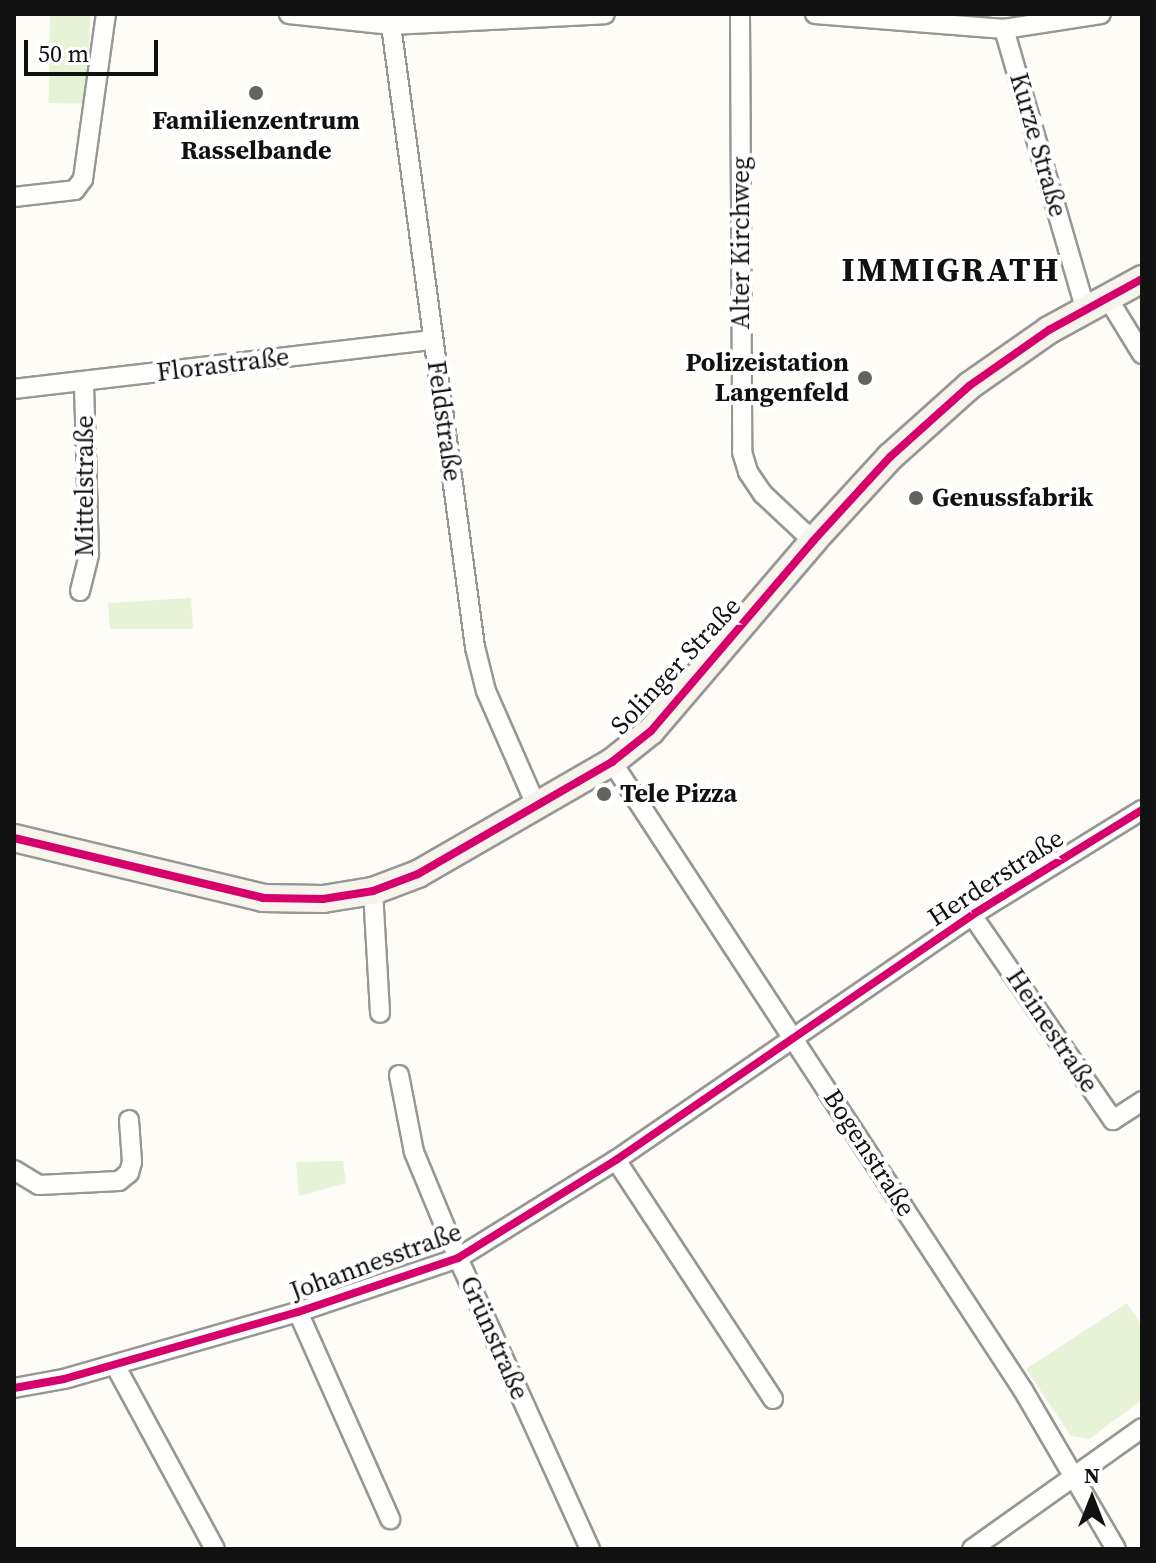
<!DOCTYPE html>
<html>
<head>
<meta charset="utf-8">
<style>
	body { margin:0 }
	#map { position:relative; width:1156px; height:1563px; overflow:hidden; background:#fdfcf7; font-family:"Source Serif 4",serif }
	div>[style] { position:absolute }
	.green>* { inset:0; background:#e7f3d7; transform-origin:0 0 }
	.roads { filter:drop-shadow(2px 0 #979795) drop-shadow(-2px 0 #979795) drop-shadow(0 2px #979795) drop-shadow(0 -2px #979795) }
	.minor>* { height:18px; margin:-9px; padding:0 9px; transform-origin:9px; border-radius:9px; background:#fffffe }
	.secondary>* { height:26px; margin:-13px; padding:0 13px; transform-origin:13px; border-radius:13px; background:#f6f4eb }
	.cycleway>* { height:8px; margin:-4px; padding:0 4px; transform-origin:4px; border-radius:4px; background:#d6006c }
	.dots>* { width:22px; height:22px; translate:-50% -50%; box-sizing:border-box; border:4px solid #fff; border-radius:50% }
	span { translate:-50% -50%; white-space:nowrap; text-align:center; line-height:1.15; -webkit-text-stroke:8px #fff; paint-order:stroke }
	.poi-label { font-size:26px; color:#111; font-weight:700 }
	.right { translate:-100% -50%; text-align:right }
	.left { translate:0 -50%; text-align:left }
	.street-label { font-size:26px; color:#111 }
	.district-label { font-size:34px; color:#111; font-weight:700; letter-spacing:2px }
	.frame { position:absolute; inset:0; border:16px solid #111; pointer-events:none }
	.north { position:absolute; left:1052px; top:1459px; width:80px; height:80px; -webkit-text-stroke:6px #fff; paint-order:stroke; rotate:0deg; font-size:22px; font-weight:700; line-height:32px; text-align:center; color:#111 }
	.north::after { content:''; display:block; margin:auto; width:28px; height:36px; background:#111; clip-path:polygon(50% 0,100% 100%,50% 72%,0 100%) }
	.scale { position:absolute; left:24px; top:40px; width:134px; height:36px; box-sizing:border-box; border:4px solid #111; border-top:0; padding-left:10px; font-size:24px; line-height:28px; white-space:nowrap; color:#111; -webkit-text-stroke:6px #fff; paint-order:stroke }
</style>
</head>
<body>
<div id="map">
	<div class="green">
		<i style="left:50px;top:14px;width:40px;height:89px;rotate:1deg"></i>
		<i style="clip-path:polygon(191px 598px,193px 629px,110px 629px,108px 603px)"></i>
		<i style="clip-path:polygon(343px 1161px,346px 1183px,299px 1196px,296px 1162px)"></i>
		<i style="clip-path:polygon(1127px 1303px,1142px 1326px,1142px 1400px,1089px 1439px,1071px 1436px,1026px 1369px)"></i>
	</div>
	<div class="roads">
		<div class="minor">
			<i style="left:289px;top:14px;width:103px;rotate:6.2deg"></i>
			<i style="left:391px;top:25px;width:214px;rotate:-2.9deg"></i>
			<i style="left:740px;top:14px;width:438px;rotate:89.7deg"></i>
			<i style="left:742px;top:452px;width:21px;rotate:73deg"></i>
			<i style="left:748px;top:472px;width:27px;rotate:56deg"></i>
			<i style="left:763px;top:494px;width:69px;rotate:43.2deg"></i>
			<i style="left:815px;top:14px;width:190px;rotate:4.5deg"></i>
			<i style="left:1004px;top:29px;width:98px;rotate:-8.8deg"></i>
			<i style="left:391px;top:25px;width:628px;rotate:82.31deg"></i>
			<i style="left:475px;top:647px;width:45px;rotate:76deg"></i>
			<i style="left:486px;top:691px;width:124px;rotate:66.3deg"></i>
			<i style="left:1004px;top:29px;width:291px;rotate:73.8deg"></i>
			<i style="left:14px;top:197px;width:61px;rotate:-6.5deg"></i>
			<i style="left:75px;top:190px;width:14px;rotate:-54deg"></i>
			<i style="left:83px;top:179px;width:167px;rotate:-82.1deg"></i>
			<i style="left:1107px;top:297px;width:67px;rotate:58.4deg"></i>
			<i style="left:14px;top:389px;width:421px;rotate:-6.7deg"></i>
			<i style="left:80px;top:591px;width:38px;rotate:-76deg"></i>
			<i style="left:89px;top:554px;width:173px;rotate:-91.7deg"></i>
			<i style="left:612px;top:762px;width:751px;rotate:56.8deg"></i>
			<i style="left:1023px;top:1390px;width:184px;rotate:59.7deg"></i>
			<i style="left:373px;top:891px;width:122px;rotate:86.7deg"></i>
			<i style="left:972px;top:915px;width:249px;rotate:55.5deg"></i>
			<i style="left:1113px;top:1120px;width:35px;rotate:-33deg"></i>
			<i style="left:399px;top:1075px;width:78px;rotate:79deg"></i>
			<i style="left:414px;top:1152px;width:115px;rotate:67.5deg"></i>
			<i style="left:458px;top:1258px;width:320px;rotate:65.6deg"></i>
			<i style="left:616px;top:1160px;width:286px;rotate:56.7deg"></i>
			<i style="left:14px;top:1170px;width:29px;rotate:31deg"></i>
			<i style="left:39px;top:1185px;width:80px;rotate:-2.9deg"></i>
			<i style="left:119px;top:1181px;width:13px;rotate:-39deg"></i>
			<i style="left:129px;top:1173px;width:11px;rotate:-75deg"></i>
			<i style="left:132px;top:1162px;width:42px;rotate:-94.1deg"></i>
			<i style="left:298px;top:1312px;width:227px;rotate:66deg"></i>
			<i style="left:115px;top:1365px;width:209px;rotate:61.5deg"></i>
			<i style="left:14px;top:1388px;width:51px;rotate:-10.2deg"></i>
			<i style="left:64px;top:1379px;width:243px;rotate:-16deg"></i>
			<i style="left:298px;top:1312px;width:169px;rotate:-18.6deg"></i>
			<i style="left:458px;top:1258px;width:186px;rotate:-31.8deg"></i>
			<i style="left:616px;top:1160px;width:432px;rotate:-34.5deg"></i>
			<i style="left:972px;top:915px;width:200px;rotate:-31.7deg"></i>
			<i style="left:972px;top:1549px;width:209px;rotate:-35.4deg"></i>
		</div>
		<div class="secondary">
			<i style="left:14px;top:838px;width:256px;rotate:13.5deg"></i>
			<i style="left:263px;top:898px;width:60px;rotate:1deg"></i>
			<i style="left:323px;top:899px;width:51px;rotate:-9.1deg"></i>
			<i style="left:373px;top:891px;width:48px;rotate:-20.7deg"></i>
			<i style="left:418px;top:874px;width:224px;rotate:-30deg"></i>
			<i style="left:612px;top:762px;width:50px;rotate:-38.5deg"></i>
			<i style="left:651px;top:731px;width:250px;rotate:-49.5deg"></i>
			<i style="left:813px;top:541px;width:114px;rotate:-47.5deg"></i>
			<i style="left:890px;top:457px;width:106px;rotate:-41.9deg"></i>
			<i style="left:969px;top:386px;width:98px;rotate:-35deg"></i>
			<i style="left:1049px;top:330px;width:106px;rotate:-28.7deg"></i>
		</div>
	</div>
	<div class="cycleway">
		<i style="left:14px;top:838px;width:256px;rotate:13.5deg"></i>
		<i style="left:263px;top:898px;width:60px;rotate:1deg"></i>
		<i style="left:323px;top:899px;width:51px;rotate:-9.1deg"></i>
		<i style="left:373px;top:891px;width:48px;rotate:-20.7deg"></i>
		<i style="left:418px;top:874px;width:224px;rotate:-30deg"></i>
		<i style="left:612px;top:762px;width:50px;rotate:-38.5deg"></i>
		<i style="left:651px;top:731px;width:250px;rotate:-49.5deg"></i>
		<i style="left:813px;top:541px;width:114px;rotate:-47.5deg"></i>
		<i style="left:890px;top:457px;width:106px;rotate:-41.9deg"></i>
		<i style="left:969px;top:386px;width:98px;rotate:-35deg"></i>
		<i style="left:1049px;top:330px;width:106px;rotate:-28.7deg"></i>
		<i style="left:14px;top:1388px;width:51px;rotate:-10.2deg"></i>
		<i style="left:64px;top:1379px;width:243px;rotate:-16deg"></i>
		<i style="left:298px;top:1312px;width:169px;rotate:-18.6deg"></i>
		<i style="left:458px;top:1258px;width:186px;rotate:-31.8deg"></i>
		<i style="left:616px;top:1160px;width:432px;rotate:-34.5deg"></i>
		<i style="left:972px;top:915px;width:200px;rotate:-31.7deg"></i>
	</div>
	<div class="dots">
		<i style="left:256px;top:93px;background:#646362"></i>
		<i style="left:865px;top:378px;background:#646362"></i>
		<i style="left:916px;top:498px;background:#646362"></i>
		<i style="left:604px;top:794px;background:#646362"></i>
	</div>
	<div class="poi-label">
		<span style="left:256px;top:136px">Familienzentrum<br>Rasselbande</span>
		<span class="right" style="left:849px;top:378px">Polizeistation<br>Langenfeld</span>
		<span class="left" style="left:932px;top:498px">Genussfabrik</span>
		<span class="left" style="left:620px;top:794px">Tele Pizza</span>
	</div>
	<div class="street-label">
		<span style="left:1038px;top:145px;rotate:74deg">Kurze Straße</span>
		<span style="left:741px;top:243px;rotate:-90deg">Alter Kirchweg</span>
		<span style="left:223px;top:365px;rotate:-7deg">Florastraße</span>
		<span style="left:444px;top:421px;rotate:82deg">Feldstraße</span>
		<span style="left:85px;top:486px;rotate:-90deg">Mittelstraße</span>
		<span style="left:676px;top:666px;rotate:-47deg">Solinger Straße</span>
		<span style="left:996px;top:878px;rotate:-33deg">Herderstraße</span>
		<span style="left:1052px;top:1031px;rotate:56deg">Heinestraße</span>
		<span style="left:869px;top:1153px;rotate:57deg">Bogenstraße</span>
		<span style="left:376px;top:1262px;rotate:-20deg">Johannesstraße</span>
		<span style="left:494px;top:1338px;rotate:66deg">Grünstraße</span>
	</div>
	<div class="district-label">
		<span style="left:951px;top:270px">IMMIGRATH</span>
	</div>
	<div class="frame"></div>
	<div class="north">N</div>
	<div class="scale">50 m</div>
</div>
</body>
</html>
